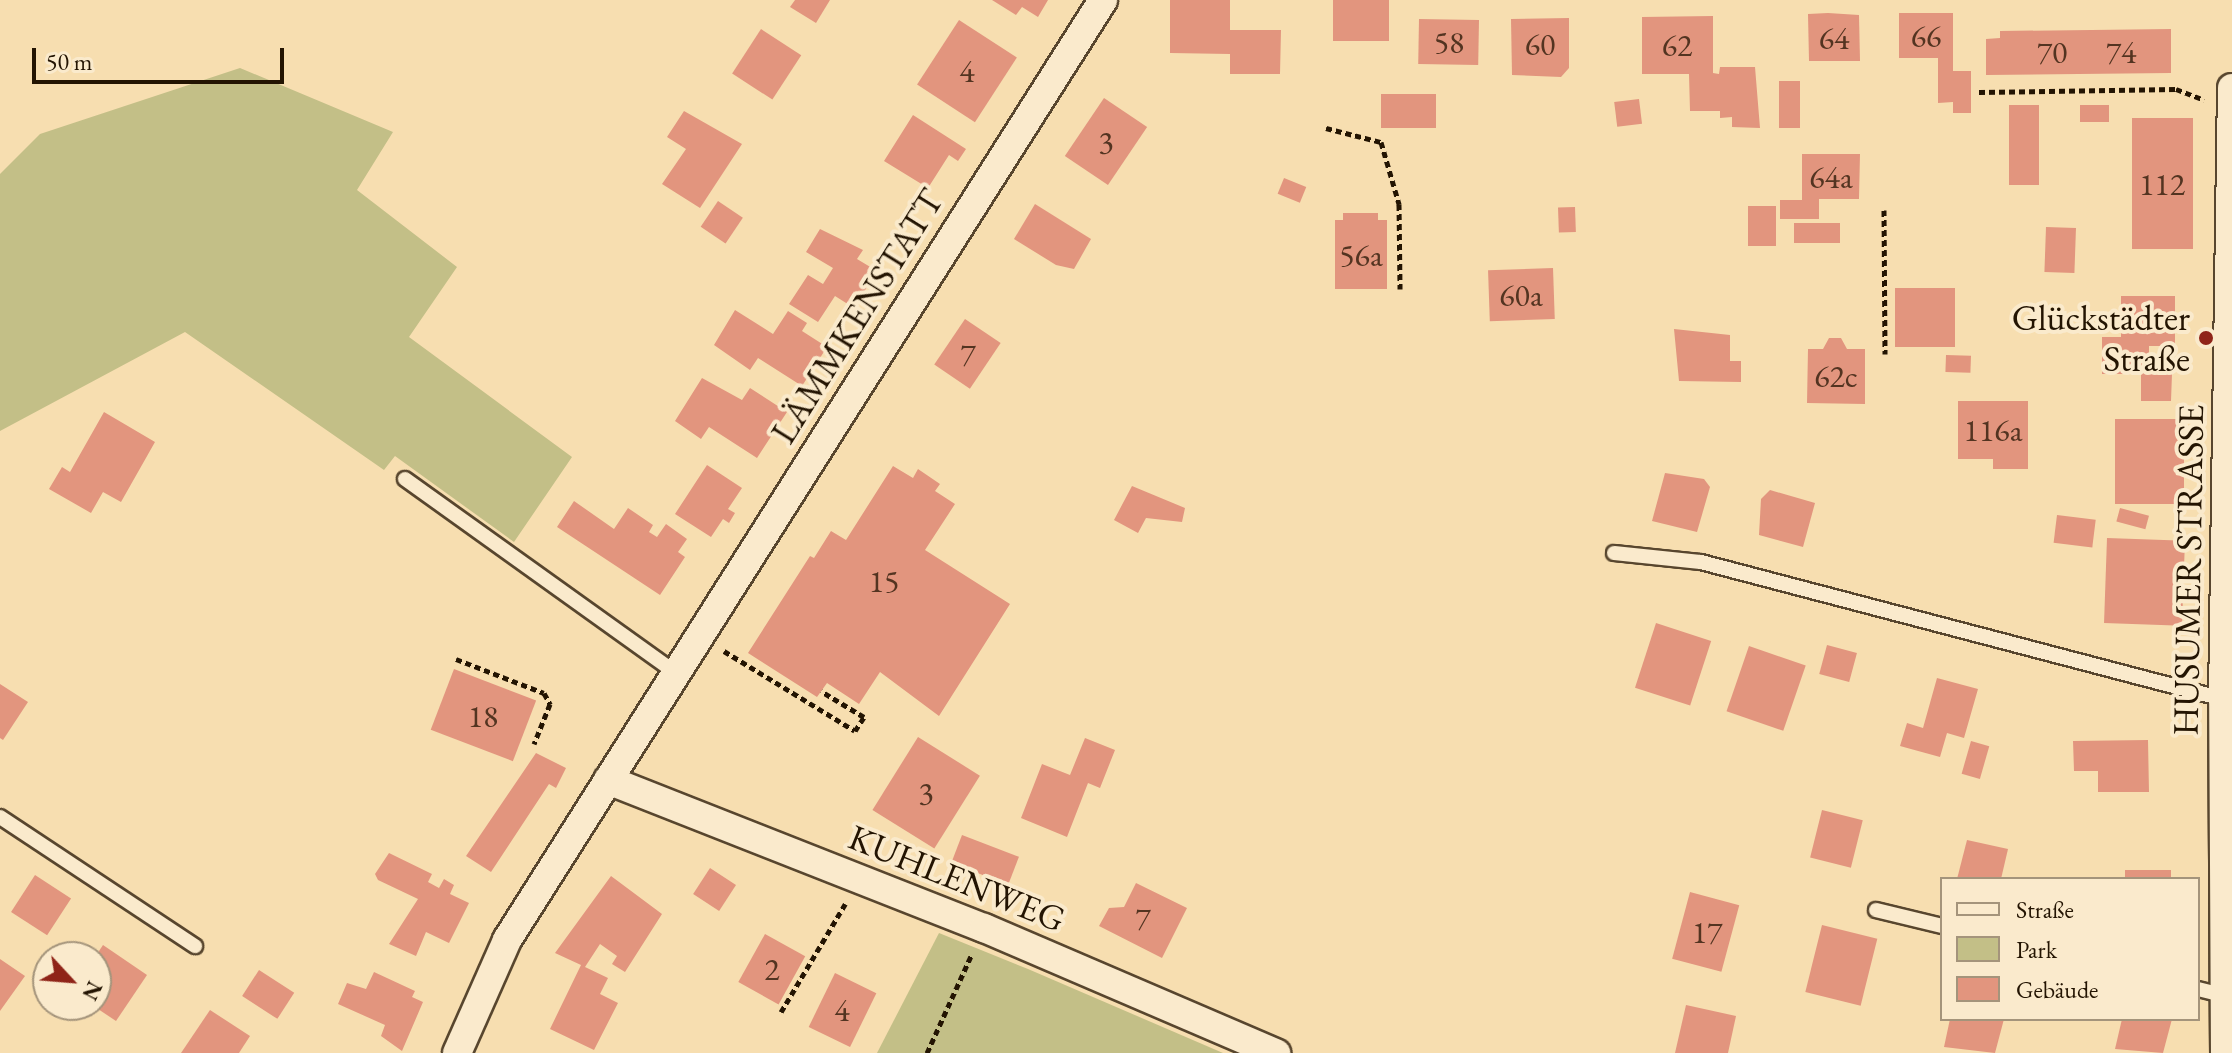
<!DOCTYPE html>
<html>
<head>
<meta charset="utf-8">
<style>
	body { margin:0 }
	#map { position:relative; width:2232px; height:1053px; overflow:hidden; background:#f7deb0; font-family:"EB Garamond",serif }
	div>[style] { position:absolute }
	.green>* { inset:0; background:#c3bf87 }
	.building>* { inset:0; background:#e2957e; transform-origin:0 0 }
	.path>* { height:5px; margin-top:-2.5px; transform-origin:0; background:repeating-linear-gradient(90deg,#231402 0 6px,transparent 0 10px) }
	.roads { filter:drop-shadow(2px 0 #58462e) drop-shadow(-2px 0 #58462e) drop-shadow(0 2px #58462e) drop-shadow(0 -2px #58462e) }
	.service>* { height:14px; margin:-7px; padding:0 7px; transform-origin:7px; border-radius:7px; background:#faeacc }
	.minor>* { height:28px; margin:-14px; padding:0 14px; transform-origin:14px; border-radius:14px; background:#faeacc }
	.dots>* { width:22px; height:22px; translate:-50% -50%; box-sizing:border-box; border:4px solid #faeacc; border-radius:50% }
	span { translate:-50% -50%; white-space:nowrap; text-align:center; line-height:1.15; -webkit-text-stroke:8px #faeacc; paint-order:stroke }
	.number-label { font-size:32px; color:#533421 }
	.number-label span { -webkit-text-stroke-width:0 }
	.street-label { font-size:36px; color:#231402 }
	.poi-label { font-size:36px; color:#231402 }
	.right { translate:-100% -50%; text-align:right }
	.legend { position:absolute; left:1940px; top:877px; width:260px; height:144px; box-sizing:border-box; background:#faeacc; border:2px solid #a4947b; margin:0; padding:10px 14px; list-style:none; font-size:24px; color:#231402 }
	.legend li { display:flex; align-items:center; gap:16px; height:40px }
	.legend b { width:40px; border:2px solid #a4947b }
	.north { position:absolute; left:32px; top:941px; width:80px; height:80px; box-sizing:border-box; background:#faeacc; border:2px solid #a4947b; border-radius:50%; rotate:116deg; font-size:22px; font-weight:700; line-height:32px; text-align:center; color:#231402 }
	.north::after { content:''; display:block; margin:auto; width:28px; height:36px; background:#8f2418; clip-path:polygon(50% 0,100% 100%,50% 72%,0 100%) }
	.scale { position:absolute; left:32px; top:48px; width:252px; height:36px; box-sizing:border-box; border:4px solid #231402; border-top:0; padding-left:10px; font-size:24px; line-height:28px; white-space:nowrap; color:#231402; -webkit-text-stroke:6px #faeacc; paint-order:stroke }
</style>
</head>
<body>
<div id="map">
	<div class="green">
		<i style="clip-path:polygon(240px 68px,393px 132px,357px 190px,457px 267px,409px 337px,572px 457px,514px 542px,395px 456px,384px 470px,185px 332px,0 431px,0 174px,40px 134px)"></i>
		<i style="clip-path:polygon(939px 933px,1028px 969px,1223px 1053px,877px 1053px)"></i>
	</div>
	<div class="building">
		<i style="clip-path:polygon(795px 0,830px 0,816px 23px,790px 7px)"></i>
		<i style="clip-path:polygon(992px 0,1048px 0,1038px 17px,1022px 7px,1016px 15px)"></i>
		<i style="clip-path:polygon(1170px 0,1230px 0,1230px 30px,1281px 30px,1280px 74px,1230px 74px,1230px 54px,1170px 53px)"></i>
		<i style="left:1333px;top:0;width:56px;height:41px"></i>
		<i style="clip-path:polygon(1828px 13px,1859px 15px,1860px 61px,1809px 61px,1808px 14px)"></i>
		<i style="clip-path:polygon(1899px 13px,1953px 13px,1953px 71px,1971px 71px,1971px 113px,1953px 113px,1953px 102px,1938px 103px,1938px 58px,1899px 58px)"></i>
		<i style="clip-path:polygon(1713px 16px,1713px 73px,1719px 74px,1720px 67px,1755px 67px,1760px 128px,1732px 127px,1732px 117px,1720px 118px,1720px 111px,1690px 111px,1689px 74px,1642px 74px,1642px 17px)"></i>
		<i style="clip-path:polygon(1569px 18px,1569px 68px,1561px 77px,1512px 75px,1511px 19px)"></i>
		<i style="left:1419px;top:19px;width:60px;height:45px;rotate:1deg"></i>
		<i style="left:959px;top:20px;width:69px;height:77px;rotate:33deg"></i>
		<i style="left:761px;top:29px;width:48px;height:53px;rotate:33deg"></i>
		<i style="clip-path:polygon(2171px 29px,2171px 73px,1986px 75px,1986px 39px,2000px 38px,2000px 31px)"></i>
		<i style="left:1800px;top:81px;width:47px;height:21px;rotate:90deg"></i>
		<i style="left:1436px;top:94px;width:34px;height:55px;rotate:90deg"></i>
		<i style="left:1104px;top:98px;width:52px;height:70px;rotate:34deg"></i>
		<i style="left:1639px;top:99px;width:25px;height:25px;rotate:83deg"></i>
		<i style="left:2009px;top:105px;width:30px;height:80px"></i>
		<i style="left:2109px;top:105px;width:17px;height:29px;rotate:90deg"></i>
		<i style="clip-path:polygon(684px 111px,742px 144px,700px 208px,662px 184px,686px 149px,667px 137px)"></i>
		<i style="clip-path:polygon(913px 115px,966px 149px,958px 161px,949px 155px,928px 188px,884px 161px)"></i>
		<i style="left:2132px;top:118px;width:61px;height:131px"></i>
		<i style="clip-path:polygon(1802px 154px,1860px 154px,1859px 199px,1819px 199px,1819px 219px,1780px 219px,1780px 200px,1802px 200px)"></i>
		<i style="left:1284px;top:178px;width:24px;height:17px;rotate:22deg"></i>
		<i style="left:718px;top:201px;width:30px;height:31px;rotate:34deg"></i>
		<i style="clip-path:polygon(1035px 204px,1091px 239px,1074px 269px,1056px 265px,1014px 239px)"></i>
		<i style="left:1748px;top:206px;width:28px;height:40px"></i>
		<i style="left:1575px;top:207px;width:25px;height:17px;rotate:88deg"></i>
		<i style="clip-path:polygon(1343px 213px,1378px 213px,1378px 220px,1387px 220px,1387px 289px,1335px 289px,1335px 220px,1343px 220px)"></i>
		<i style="left:1794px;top:223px;width:46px;height:20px"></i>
		<i style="left:2046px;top:227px;width:30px;height:45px;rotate:2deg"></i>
		<i style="clip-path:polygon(820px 229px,863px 250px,857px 259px,877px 271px,854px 308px,835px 296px,818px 322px,789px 304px,808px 275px,823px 284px,833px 268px,806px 252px)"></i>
		<i style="left:1553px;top:268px;width:51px;height:65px;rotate:88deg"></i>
		<i style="left:1895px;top:288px;width:60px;height:59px"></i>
		<i style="clip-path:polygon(2121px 296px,2175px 296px,2175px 346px,2149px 346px,2149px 374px,2172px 374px,2171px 401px,2141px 401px,2141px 374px,2102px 374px,2102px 337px,2121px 337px)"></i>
		<i style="clip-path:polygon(735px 310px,773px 334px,788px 311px,807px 323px,802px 331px,827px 347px,802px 386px,758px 358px,750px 370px,714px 345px)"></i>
		<i style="left:965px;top:319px;width:43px;height:55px;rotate:34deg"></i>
		<i style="clip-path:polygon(1674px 329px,1730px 335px,1730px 361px,1741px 361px,1741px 382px,1679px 381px)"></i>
		<i style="clip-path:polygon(1829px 338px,1841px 338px,1847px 349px,1865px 349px,1865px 404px,1807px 403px,1808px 349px,1823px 349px)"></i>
		<i style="left:1946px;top:355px;width:25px;height:17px;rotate:2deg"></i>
		<i style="clip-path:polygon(702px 378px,742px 400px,750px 388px,787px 412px,757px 458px,709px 427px,701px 439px,675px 421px)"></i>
		<i style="clip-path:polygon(1958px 401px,2028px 401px,2028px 469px,1993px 469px,1993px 459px,1958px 459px)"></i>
		<i style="clip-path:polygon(104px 412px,155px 442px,121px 502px,103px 492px,91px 513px,49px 489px,62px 467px,70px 472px)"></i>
		<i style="left:2115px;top:419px;width:69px;height:85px"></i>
		<i style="clip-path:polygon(707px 465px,742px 488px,728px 509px,735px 513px,729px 523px,723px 519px,711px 537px,675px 514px)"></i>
		<i style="clip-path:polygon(893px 466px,913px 478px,918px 469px,940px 484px,935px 491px,955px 504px,925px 550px,1010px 604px,939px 716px,880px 672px,859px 704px,827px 683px,817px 697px,748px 653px,810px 556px,814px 558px,831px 531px,846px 540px)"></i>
		<i style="clip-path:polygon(1665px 473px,1704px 479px,1710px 487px,1697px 532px,1652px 521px)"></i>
		<i style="clip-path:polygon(1132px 486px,1185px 508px,1182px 522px,1146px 518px,1138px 533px,1114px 520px)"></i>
		<i style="clip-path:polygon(1770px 490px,1815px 503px,1803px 547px,1759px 535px,1761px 499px)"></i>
		<i style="clip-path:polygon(574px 501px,614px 529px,628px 508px,653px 525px,649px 532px,657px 537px,666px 524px,687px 539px,678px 552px,685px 557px,660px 595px,557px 527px)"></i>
		<i style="left:2120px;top:508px;width:30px;height:14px;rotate:15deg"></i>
		<i style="left:2057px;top:515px;width:39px;height:28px;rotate:7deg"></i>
		<i style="left:2107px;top:538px;width:78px;height:85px;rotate:2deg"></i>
		<i style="left:1656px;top:623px;width:58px;height:68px;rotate:18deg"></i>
		<i style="left:1827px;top:645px;width:31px;height:30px;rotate:15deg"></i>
		<i style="left:1749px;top:646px;width:60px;height:69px;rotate:19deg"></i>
		<i style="left:454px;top:669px;width:88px;height:65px;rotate:21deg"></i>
		<i style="clip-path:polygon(1937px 678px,1978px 689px,1964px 738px,1947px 733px,1940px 757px,1900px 746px,1907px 723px,1923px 728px)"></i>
		<i style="clip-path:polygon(0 684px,28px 702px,3px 740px,0 738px)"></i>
		<i style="left:918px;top:737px;width:73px;height:86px;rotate:32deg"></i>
		<i style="clip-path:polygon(1085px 738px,1115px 750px,1100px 788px,1088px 783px,1067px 837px,1021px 818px,1042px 764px,1070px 775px)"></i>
		<i style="clip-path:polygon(2148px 740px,2149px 792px,2098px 792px,2098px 771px,2074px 771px,2073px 741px)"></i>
		<i style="left:1971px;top:741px;width:19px;height:34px;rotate:16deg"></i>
		<i style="clip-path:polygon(536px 753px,566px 768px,556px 788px,549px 784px,491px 872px,466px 856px)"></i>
		<i style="left:1822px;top:810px;width:42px;height:49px;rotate:14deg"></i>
		<i style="left:962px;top:835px;width:61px;height:30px;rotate:21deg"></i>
		<i style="clip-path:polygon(1967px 840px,2008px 849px,2001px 879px,1957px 879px)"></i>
		<i style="clip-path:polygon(389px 853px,432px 874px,428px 882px,439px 888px,444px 879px,454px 885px,450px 894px,469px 903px,449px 943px,426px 932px,416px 956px,389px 944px,418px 899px,378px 880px,375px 874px)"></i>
		<i style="left:710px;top:868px;width:31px;height:31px;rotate:33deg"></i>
		<i style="left:2125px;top:870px;width:46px;height:9px"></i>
		<i style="left:35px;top:875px;width:43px;height:44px;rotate:33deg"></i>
		<i style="clip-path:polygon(611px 876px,662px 914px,625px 972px,612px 964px,617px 956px,600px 944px,585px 967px,608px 978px,600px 994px,618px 1003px,594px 1050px,550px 1029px,581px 965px,555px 953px)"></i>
		<i style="clip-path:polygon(1136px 883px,1187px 908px,1162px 958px,1099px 926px,1109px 908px,1124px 907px)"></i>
		<i style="left:1690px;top:892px;width:51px;height:69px;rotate:15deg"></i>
		<i style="left:1822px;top:925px;width:57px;height:69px;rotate:14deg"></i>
		<i style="left:765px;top:934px;width:46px;height:55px;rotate:29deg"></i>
		<i style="clip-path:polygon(103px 945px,147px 975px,116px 1021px,92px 1005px,95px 957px)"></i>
		<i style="clip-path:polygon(0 959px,25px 976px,0 1011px)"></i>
		<i style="left:259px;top:970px;width:42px;height:31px;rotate:33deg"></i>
		<i style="clip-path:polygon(374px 972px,415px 991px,412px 997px,423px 1002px,402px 1051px,381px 1036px,385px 1025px,338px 1004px,347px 983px,366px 989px)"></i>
		<i style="left:835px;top:973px;width:46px;height:60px;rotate:26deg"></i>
		<i style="clip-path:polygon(1686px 1005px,1736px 1016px,1728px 1053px,1675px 1053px)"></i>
		<i style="clip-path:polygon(210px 1010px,250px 1036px,239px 1053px,181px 1053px)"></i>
		<i style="clip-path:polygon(1950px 1019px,2004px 1019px,1995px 1053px,1944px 1047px)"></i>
		<i style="clip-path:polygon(2122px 1019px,2172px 1019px,2163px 1053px,2115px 1049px)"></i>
	</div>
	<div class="path">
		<i style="left:1979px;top:92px;width:197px;rotate:-0.9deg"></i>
		<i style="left:2176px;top:89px;width:30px;rotate:21deg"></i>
		<i style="left:1326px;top:128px;width:57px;rotate:14.3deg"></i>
		<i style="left:1381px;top:142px;width:65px;rotate:73.8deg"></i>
		<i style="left:1399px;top:204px;width:85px;rotate:89.3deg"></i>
		<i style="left:1884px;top:210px;width:144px;rotate:89.6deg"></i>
		<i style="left:724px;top:651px;width:153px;rotate:31.4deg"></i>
		<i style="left:855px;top:731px;width:17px;rotate:-57deg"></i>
		<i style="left:864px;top:717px;width:50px;rotate:-148.8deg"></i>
		<i style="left:456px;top:659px;width:94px;rotate:21.1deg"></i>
		<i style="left:544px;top:693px;width:13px;rotate:61deg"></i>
		<i style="left:550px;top:704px;width:43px;rotate:111.8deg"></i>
		<i style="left:781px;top:1012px;width:126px;rotate:-59.3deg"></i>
		<i style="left:927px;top:1053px;width:107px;rotate:-65.6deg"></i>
	</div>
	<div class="roads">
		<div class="service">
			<i style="left:405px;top:479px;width:333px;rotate:35.6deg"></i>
			<i style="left:1614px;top:553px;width:87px;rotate:5.9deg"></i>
			<i style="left:1701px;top:562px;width:540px;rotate:14.71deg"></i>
			<i style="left:0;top:817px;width:234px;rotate:33.5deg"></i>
			<i style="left:1876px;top:910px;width:68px;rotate:13.6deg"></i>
			<i style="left:2198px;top:989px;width:29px;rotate:14deg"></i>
		</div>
		<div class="minor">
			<i style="left:608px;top:780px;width:404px;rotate:21.5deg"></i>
			<i style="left:984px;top:928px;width:318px;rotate:23.2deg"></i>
			<i style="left:457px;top:1053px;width:124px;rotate:-66.1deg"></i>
			<i style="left:507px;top:940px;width:1113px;rotate:-57.62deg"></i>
			<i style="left:2225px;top:1053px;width:354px;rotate:-90.3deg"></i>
			<i style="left:2223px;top:699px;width:611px;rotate:-89.16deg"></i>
		</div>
	</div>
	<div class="dots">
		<i style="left:2206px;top:338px;background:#8f2418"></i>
	</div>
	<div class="number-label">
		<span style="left:1926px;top:36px">66</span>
		<span style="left:1834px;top:38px">64</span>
		<span style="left:1449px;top:42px">58</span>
		<span style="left:1540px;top:44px">60</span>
		<span style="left:1677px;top:45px">62</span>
		<span style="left:2052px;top:52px">70</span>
		<span style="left:2121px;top:52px">74</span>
		<span style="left:967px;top:71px">4</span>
		<span style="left:1106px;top:142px">3</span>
		<span style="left:1831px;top:177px">64a</span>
		<span style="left:2162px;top:184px">112</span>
		<span style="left:1361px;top:255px">56a</span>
		<span style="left:1521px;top:295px">60a</span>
		<span style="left:968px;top:354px">7</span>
		<span style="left:1836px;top:376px">62c</span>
		<span style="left:1993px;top:430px">116a</span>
		<span style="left:884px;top:581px">15</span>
		<span style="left:483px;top:716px">18</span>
		<span style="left:926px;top:793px">3</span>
		<span style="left:1143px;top:918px">7</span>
		<span style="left:1707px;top:932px">17</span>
		<span style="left:772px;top:969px">2</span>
		<span style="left:842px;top:1010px">4</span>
	</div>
	<div class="street-label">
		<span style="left:857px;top:316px;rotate:-58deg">LÄMMKENSTATT</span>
		<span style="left:2188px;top:570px;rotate:-89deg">HUSUMER STRASSE</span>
		<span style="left:957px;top:878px;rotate:22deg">KUHLENWEG</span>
	</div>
	<div class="poi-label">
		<span class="right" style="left:2190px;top:338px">Glückstädter<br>Straße</span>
	</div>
	<ul class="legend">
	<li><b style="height:10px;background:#faeacc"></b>Straße</li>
	<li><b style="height:22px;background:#c3bf87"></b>Park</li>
	<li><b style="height:22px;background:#e2957e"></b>Gebäude</li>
	</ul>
	<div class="north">N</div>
	<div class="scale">50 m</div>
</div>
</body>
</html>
